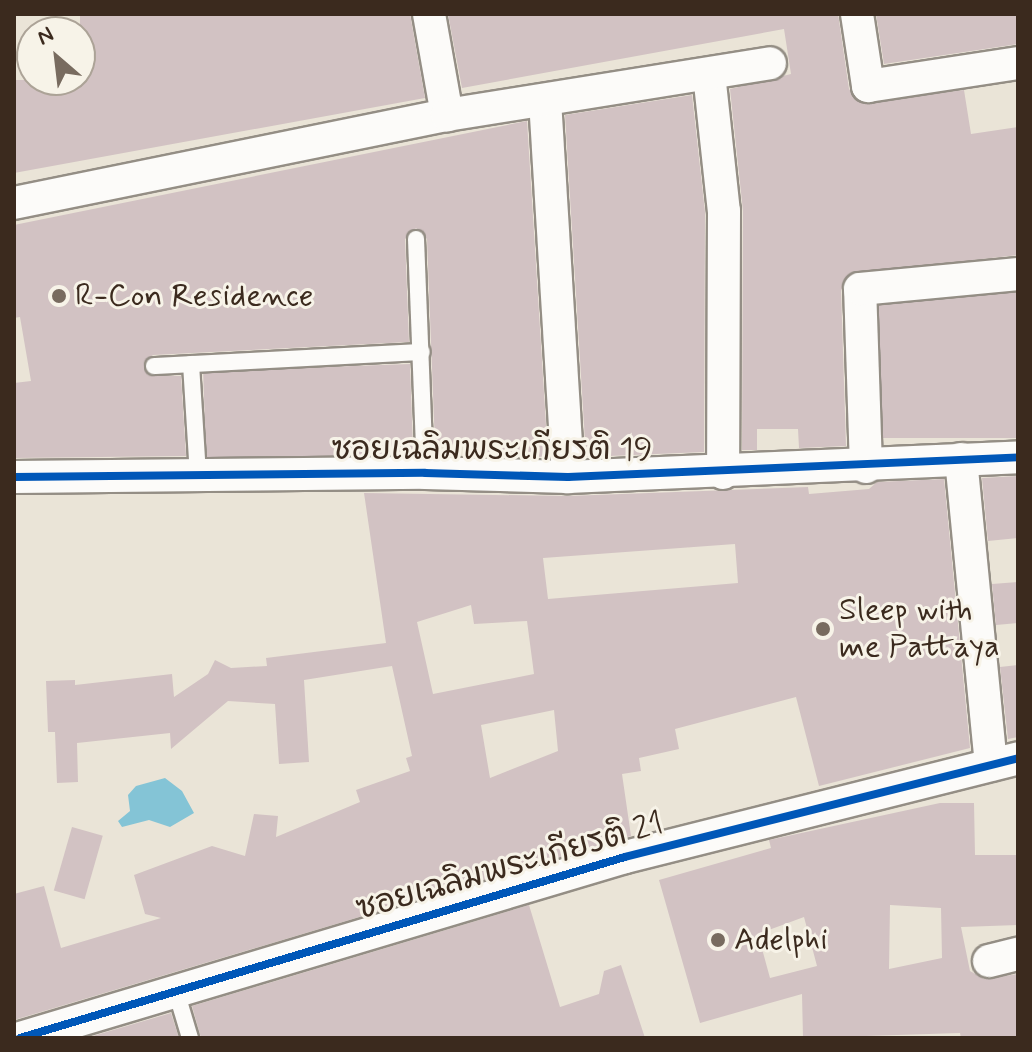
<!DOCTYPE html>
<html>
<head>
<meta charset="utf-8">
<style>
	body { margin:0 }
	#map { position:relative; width:1032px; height:1052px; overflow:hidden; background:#eae4d7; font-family:Mynerve,"Playpen Sans Thai",sans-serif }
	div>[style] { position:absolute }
	.water>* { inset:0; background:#84c4d6 }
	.building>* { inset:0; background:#d2c2c3; transform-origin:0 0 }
	.roads { filter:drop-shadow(2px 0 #948e85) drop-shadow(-2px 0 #948e85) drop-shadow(0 2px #948e85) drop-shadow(0 -2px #948e85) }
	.service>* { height:16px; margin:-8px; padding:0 8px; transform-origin:8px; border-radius:8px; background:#fcfbf9 }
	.minor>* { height:32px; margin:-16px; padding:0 16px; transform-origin:16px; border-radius:16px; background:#fcfbf9 }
	.cycleway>* { height:8px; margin:-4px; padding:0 4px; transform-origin:4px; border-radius:4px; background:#0057b8 }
	.dots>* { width:22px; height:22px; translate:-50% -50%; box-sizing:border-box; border:4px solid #f7f3e8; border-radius:50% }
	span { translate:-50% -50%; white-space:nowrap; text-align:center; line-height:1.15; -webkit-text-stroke:6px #f7f3e8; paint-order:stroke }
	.poi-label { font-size:32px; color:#3b2a1e }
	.left { translate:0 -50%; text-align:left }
	.street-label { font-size:32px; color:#3b2a1e }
	.frame { position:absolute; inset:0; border:16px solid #3b2a1e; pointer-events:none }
	.north { position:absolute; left:16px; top:16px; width:80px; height:80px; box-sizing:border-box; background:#f7f3e8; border:2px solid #aca397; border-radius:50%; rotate:332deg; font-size:22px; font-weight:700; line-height:32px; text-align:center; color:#3b2a1e }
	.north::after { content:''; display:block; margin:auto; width:28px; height:36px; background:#786b5f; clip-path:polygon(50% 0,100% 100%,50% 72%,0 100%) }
</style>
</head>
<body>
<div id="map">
	<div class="water">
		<i style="clip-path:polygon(165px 778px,182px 791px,194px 813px,170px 827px,149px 820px,122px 827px,118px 821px,130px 811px,128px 795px,136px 786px)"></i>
	</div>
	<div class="building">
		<i style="clip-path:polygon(80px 14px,410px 14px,425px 98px,14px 173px,14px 80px,80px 80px)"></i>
		<i style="clip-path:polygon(448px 14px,838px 14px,849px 89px,860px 103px,964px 90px,971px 134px,1018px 127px,1018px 255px,849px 274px,841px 290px,846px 446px,799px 448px,798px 429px,757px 429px,757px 450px,742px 450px,743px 211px,730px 89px,791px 74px,784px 29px,462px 88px)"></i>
		<i style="clip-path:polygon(876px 14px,1018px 14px,1018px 44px,884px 64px)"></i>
		<i style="clip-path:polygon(692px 95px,705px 212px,704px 452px,586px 457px,565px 115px)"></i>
		<i style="clip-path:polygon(527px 121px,548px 457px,466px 455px,466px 444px,435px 445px,427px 239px,416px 228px,405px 239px,409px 342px,153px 355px,144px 362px,148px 375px,181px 376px,186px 456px,14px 458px,14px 383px,31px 381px,20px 317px,14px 318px,14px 225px)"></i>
		<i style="left:1018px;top:293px;width:145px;height:139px;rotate:90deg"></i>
		<i style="left:410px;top:364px;width:90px;height:207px;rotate:88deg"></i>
		<i style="clip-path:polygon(1018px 476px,1018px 538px,988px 541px,982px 478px)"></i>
		<i style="clip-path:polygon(evenodd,944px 479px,970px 748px,819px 786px,796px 697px,675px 729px,679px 749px,639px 758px,641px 771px,622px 774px,631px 836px,14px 1020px,14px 894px,44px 886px,61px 948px,161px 918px,145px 914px,134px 875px,212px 846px,245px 856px,254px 814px,278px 816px,276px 837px,360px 802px,356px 790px,410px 771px,406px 758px,412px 756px,392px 666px,304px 680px,309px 762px,279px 764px,275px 704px,228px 701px,171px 749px,170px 733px,77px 743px,78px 782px,57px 783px,55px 732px,48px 732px,46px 681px,75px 680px,75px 685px,172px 674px,174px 697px,208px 674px,215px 660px,231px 668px,267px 666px,266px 658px,386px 643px,364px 493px,568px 496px,808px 487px,809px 494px,869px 489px,877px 482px,944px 479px,735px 544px,738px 583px,548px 599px,543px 558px,735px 544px,944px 479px,471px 605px,474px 624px,527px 621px,534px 674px,433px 694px,417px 622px,471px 605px,944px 479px,554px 710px,558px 751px,490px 778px,481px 725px,554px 710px)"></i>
		<i style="clip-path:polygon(1018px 582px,1018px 623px,996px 625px,992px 584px)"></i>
		<i style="clip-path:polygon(1018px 665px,1018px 737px,1008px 739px,1000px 667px)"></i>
		<i style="clip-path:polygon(evenodd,940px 803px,974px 803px,975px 855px,1018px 855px,1018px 925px,961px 927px,970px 971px,984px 979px,1018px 974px,1018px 1038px,961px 1038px,960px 1033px,803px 1038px,802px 994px,700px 1023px,659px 880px,771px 848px,769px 840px,940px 803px,890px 905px,941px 908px,942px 958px,889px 969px,890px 905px,940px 803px,804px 917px,817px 966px,770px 978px,758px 934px,804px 917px)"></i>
		<i style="left:72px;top:827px;width:32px;height:66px;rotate:16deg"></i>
		<i style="clip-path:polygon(529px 905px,560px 1007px,599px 994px,604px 971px,621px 965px,645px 1038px,201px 1038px,192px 1006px)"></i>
		<i style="clip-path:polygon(171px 1013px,179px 1038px,86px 1038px)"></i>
	</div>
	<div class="roads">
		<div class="service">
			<i style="left:416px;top:239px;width:234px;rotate:87.8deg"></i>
			<i style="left:191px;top:364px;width:110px;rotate:86.4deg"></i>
			<i style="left:154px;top:366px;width:268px;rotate:-3deg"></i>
			<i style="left:176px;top:991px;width:49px;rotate:73.4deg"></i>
		</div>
		<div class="minor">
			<i style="left:429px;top:14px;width:103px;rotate:79.9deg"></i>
			<i style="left:857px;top:14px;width:73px;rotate:81.3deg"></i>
			<i style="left:868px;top:86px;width:152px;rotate:-8.7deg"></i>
			<i style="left:709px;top:74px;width:138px;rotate:83.8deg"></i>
			<i style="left:724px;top:211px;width:262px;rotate:90.2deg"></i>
			<i style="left:545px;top:100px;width:378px;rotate:86.5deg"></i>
			<i style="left:14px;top:203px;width:442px;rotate:-11.5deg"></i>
			<i style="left:447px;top:115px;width:327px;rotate:-9.1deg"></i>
			<i style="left:961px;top:459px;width:307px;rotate:84.4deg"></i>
			<i style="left:866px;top:467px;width:178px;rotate:-91.9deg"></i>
			<i style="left:860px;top:289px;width:159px;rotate:-5.4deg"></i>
			<i style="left:14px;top:477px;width:411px;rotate:-0.6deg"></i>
			<i style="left:425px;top:473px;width:143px;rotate:1.6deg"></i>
			<i style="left:568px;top:477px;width:450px;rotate:-2.5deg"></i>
			<i style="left:989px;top:961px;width:30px;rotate:-14deg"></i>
			<i style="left:20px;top:1038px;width:631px;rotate:-16.66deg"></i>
			<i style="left:625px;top:857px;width:405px;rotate:-14.1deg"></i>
		</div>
	</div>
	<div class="cycleway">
		<i style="left:14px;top:477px;width:411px;rotate:-0.6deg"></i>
		<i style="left:425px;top:473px;width:143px;rotate:1.6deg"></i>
		<i style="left:568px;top:477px;width:450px;rotate:-2.5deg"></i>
		<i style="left:20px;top:1038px;width:631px;rotate:-16.66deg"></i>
		<i style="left:625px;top:857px;width:405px;rotate:-14.1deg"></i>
	</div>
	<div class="dots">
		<i style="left:59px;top:296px;background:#786b5f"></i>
		<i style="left:823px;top:629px;background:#786b5f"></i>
		<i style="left:718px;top:940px;background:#786b5f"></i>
	</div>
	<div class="poi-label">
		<span class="left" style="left:75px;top:296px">R-Con Residence</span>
		<span class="left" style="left:839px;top:629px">Sleep with<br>me Pattaya</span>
		<span class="left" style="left:734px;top:940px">Adelphi</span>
	</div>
	<div class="street-label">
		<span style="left:492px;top:450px">ซอยเฉลิมพระเกียรติ 19</span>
		<span style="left:510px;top:867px;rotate:-16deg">ซอยเฉลิมพระเกียรติ 21</span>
	</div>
	<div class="frame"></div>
	<div class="north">N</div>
</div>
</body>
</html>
